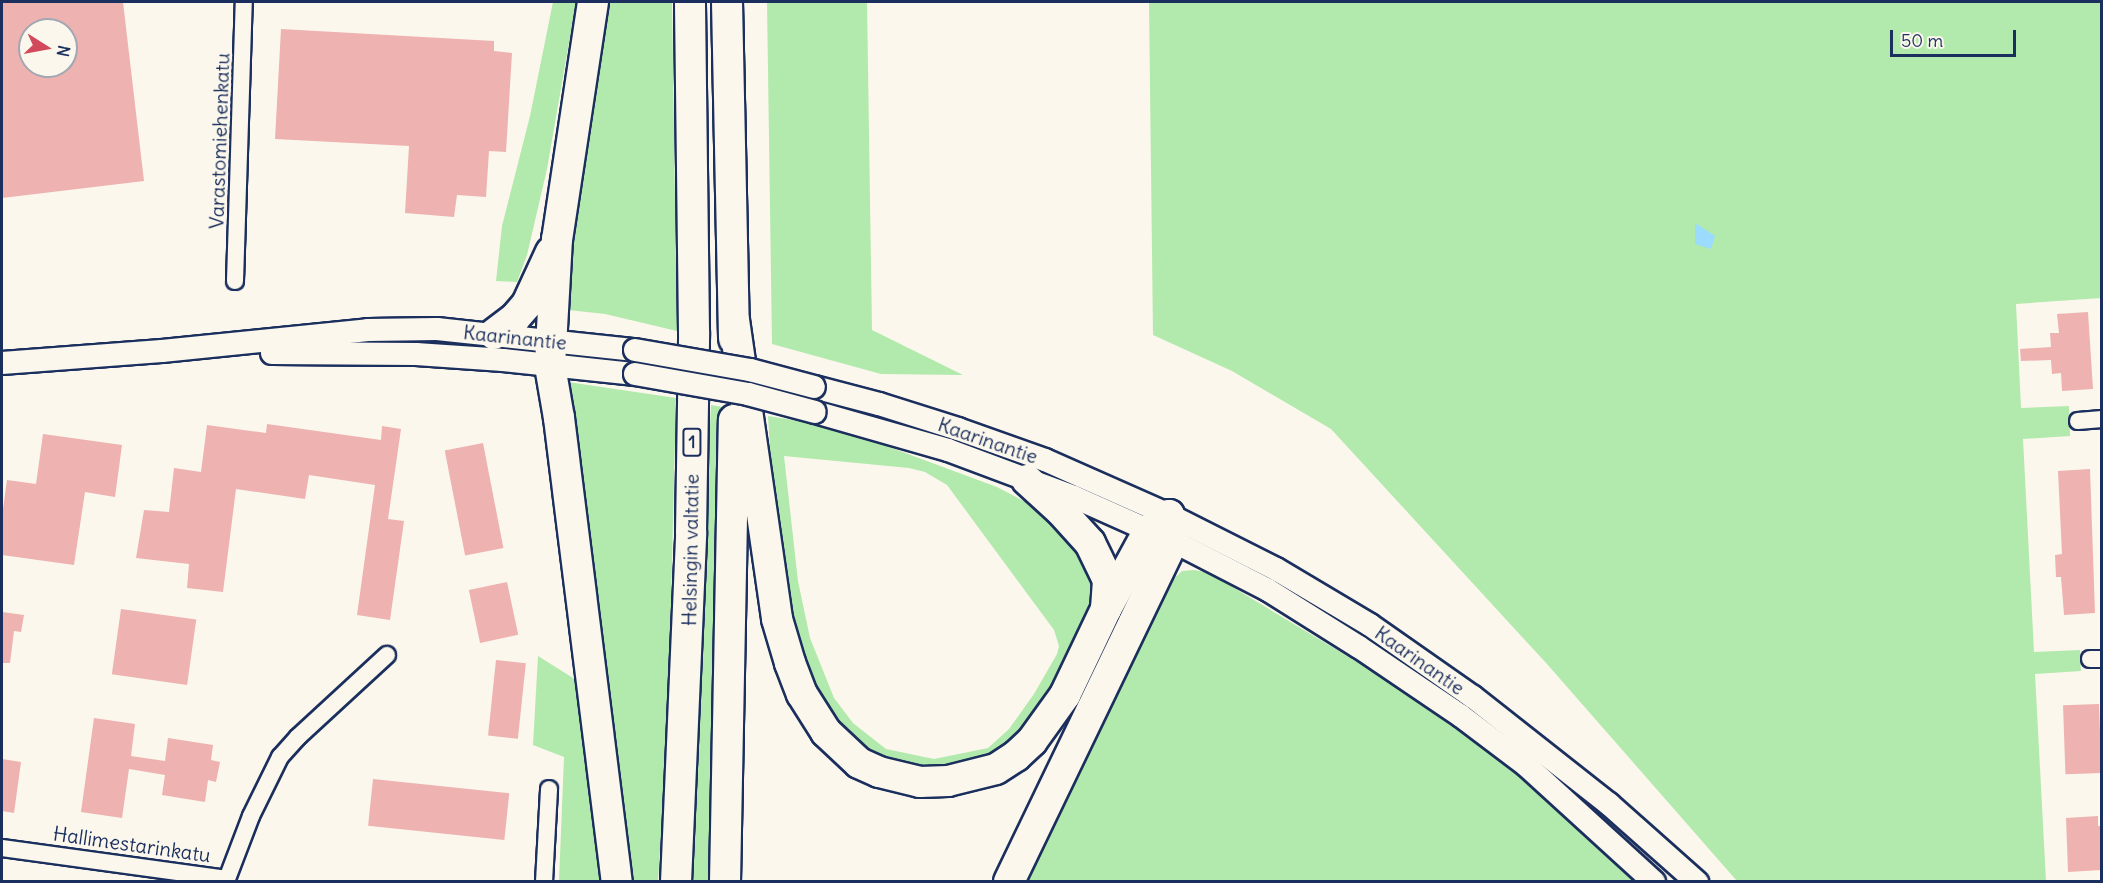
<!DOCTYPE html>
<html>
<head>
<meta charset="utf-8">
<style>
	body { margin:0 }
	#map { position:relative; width:2103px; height:883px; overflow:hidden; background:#fbf7ec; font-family:Delius,sans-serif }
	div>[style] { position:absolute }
	.green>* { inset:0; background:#b2e9ac }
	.water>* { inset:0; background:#9bdbfd }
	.building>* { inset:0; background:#eeb2b0; transform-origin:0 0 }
	.roads { filter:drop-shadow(2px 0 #1b2f5e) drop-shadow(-2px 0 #1b2f5e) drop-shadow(0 2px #1b2f5e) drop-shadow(0 -2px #1b2f5e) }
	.street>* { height:16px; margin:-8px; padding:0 8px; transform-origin:8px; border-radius:8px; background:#fbf7ec }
	.secondary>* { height:22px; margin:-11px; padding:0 11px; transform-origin:11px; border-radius:11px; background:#fbf7ec }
	.highway>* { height:30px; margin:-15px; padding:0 15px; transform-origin:15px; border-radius:15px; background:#fbf7ec }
	.bridges { filter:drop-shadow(2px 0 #1b2f5e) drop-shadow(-2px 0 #1b2f5e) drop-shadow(0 2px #1b2f5e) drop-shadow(0 -2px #1b2f5e) }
	.secondary-bridge>* { height:22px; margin:-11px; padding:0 11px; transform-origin:11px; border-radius:11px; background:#fbf7ec }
	span { translate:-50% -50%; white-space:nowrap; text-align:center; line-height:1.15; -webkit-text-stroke:5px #fbf7ec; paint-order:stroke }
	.shield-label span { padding:2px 4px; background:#fbf7ec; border:2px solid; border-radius:4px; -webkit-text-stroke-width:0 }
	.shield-label { font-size:18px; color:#1b2f5e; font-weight:700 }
	.street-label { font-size:20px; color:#1b2f5e }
	.frame { position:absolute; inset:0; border:3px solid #1b2f5e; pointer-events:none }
	.north { position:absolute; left:18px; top:18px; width:60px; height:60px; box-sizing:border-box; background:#fbf7ec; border:2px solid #a1a7b3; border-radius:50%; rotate:101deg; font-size:16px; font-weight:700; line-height:24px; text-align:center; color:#1b2f5e }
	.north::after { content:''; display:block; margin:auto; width:21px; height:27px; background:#d1495b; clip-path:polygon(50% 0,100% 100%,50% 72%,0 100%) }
	.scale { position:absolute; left:1890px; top:30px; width:126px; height:27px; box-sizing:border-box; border:3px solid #1b2f5e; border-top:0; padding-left:8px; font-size:18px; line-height:21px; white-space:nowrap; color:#1b2f5e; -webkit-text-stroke:4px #fbf7ec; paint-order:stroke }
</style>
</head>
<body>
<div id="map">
	<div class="green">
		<i style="clip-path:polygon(553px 2px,576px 2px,547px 169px,527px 255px,517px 282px,496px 281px,502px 226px,530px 116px)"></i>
		<i style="clip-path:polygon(601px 2px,672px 2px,677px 331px,605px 314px,559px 309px)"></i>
		<i style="clip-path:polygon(767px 2px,867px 2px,872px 330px,963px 375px,881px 374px,772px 344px)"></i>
		<i style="clip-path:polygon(1149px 2px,2101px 2px,2101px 298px,2016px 304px,2021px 408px,2069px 406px,2070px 436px,2023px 439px,2034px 652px,2080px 650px,2081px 671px,2035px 674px,2046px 881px,1737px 881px,1547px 664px,1331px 429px,1232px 371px,1153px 335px)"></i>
		<i style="clip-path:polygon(568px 382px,676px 398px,668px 725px,658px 881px,626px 881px)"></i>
		<i style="clip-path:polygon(711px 405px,723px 407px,710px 881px,689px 882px)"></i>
		<i style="clip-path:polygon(evenodd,768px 416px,835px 427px,997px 487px,1035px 507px,1078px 545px,1095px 584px,1089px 626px,1021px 734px,1003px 751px,929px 774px,866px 754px,830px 719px,799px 654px,776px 546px,768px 416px,784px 456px,909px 468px,925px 472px,947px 485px,1054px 630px,1059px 646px,1057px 654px,1034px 694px,1009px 729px,988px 748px,934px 759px,886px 749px,853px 723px,834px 698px,810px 638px,798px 581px,784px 456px)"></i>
		<i style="clip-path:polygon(1194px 570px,1205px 572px,1224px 582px,1382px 677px,1509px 767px,1634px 881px,1023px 882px,1170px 582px,1182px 571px)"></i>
		<i style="clip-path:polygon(538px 656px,581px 683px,605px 881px,559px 881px,564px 757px,533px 745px)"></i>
	</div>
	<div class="water">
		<i style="clip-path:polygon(1695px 223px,1715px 236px,1711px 249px,1695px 244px)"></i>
	</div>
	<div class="building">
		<i style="clip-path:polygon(evenodd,2px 2px,123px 2px,144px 181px,2px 198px,2px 2px,30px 30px,66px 30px,66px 66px,30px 66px,30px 30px)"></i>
		<i style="clip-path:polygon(281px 29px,494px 41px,494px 51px,512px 53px,506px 152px,489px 151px,486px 197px,457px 195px,454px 217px,405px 213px,409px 146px,275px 139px)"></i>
		<i style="clip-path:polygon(2088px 312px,2093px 389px,2062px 391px,2061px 373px,2052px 374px,2051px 360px,2021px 361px,2020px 349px,2051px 347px,2050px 333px,2059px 333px,2057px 314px)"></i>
		<i style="clip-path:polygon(267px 424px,381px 440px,382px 426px,401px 429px,388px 519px,404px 521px,390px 620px,357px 615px,375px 485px,309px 475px,305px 499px,236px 489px,223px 592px,187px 588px,189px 564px,136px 558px,144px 510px,169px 512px,174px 468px,201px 472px,207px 425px,266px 433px)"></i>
		<i style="clip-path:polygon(43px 434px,122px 445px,115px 497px,85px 492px,74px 565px,2px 555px,2px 516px,7px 480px,36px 484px)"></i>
		<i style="left:483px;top:443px;width:107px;height:39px;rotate:79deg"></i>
		<i style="clip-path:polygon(2090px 469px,2095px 613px,2064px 615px,2061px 577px,2056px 577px,2055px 555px,2062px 554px,2058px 471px)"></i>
		<i style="left:507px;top:582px;width:54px;height:39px;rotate:78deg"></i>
		<i style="left:121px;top:609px;width:76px;height:66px;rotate:8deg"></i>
		<i style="clip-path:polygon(2px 612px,24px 615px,21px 632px,14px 631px,10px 663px,2px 663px)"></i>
		<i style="left:496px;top:660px;width:30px;height:76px;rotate:6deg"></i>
		<i style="left:2099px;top:704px;width:69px;height:36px;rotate:88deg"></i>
		<i style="clip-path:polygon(94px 718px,135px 724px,131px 756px,165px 761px,168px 738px,213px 745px,211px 760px,220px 762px,216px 782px,208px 780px,205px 802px,162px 795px,165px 775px,129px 769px,122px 818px,81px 812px)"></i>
		<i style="clip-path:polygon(2px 759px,21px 762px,14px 813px,2px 811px)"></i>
		<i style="left:373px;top:779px;width:137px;height:47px;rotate:6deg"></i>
		<i style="clip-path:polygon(2098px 816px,2098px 826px,2102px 826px,2101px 870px,2068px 872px,2066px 818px)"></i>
	</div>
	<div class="roads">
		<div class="street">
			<i style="left:235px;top:281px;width:279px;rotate:-88.2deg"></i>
			<i style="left:2078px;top:421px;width:24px;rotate:-5deg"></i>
			<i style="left:2090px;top:659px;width:12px"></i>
			<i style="left:2px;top:848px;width:227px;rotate:7.8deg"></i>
			<i style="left:227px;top:879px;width:67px;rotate:-69.1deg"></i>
			<i style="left:251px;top:816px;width:66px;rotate:-63.8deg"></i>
			<i style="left:280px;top:757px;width:27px;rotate:-48deg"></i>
			<i style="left:298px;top:737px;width:121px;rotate:-42.7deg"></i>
			<i style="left:544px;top:882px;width:93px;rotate:-86.9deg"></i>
		</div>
		<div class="secondary">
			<i style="left:272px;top:353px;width:144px;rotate:0.4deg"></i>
			<i style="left:416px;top:354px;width:87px;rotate:3.9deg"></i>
			<i style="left:503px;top:360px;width:133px;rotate:6.1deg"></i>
			<i style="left:2px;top:363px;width:160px;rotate:-4.3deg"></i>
			<i style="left:162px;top:351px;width:207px;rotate:-5.8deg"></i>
			<i style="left:368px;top:330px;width:69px;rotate:-0.8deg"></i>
			<i style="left:437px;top:329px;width:199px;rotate:6.1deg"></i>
			<i style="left:814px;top:387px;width:67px;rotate:14.7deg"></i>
			<i style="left:879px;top:404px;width:83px;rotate:17.6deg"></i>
			<i style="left:958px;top:429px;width:92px;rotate:19.6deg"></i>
			<i style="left:1045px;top:460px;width:136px;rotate:23.9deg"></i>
			<i style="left:1169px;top:515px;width:120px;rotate:26.8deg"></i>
			<i style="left:1276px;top:569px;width:109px;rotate:30.8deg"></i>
			<i style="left:1370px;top:625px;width:126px;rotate:35deg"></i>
			<i style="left:1473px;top:697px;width:173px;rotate:38.2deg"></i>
			<i style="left:1609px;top:804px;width:118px;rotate:41.6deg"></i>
			<i style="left:815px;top:412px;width:138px;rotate:15.9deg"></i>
			<i style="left:948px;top:450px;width:134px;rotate:20.5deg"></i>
			<i style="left:1074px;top:497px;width:108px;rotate:24deg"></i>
			<i style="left:1173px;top:541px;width:107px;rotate:27.3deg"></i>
			<i style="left:1268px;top:590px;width:107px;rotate:32.1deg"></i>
			<i style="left:1359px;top:647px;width:123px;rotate:34.1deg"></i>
			<i style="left:1461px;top:716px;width:83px;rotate:37.1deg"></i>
			<i style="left:1527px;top:766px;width:172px;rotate:42.4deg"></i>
		</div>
		<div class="highway">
			<i style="left:593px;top:2px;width:240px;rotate:98.6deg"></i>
			<i style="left:557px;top:239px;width:127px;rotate:93.2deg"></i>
			<i style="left:550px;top:366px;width:53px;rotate:80.2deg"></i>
			<i style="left:559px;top:418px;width:468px;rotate:82.9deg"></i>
			<i style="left:727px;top:2px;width:337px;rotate:88.8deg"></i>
			<i style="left:734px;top:320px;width:302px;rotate:81.8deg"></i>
			<i style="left:777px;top:619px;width:46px;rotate:73.5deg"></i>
			<i style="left:790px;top:663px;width:33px;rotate:69deg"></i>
			<i style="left:802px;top:694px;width:45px;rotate:57.7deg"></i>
			<i style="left:826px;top:732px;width:45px;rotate:43.2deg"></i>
			<i style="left:859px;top:763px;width:22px;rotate:24deg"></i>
			<i style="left:879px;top:772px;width:42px;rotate:13.7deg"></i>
			<i style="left:920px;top:782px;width:28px;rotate:-2deg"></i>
			<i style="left:948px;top:781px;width:49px;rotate:-14deg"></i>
			<i style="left:996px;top:769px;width:24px;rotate:-33deg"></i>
			<i style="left:1016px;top:756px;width:22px;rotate:-43deg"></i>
			<i style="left:1032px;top:741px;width:57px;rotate:-54.3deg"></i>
			<i style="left:1065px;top:695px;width:95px;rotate:-64.5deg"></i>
			<i style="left:1106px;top:609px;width:90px;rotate:-61.4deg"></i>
			<i style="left:1149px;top:530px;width:25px;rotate:-37deg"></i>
			<i style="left:1169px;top:515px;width:26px;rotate:81deg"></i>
			<i style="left:1173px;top:541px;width:378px;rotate:115.7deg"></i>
			<i style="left:494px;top:334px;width:26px;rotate:-37deg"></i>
			<i style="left:515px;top:318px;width:18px;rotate:-49deg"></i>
			<i style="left:527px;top:304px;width:57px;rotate:-65.2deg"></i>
			<i style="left:1027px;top:480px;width:46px;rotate:42.4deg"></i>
			<i style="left:1061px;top:511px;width:43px;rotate:47.8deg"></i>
			<i style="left:1090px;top:543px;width:41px;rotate:64.1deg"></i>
			<i style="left:1108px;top:580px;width:29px;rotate:94deg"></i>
			<i style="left:676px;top:882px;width:350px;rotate:-87.5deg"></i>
			<i style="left:691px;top:532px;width:200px;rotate:-89.1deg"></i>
			<i style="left:694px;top:332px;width:330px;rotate:-90.7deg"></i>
			<i style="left:725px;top:882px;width:462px;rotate:-88.9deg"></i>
		</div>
	</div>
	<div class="bridges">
		<div class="secondary-bridge">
			<i style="left:635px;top:350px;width:117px;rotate:9.9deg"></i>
			<i style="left:750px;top:370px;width:66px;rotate:14.9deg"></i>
			<i style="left:635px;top:374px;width:115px;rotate:10deg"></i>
			<i style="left:748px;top:394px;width:69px;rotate:15deg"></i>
		</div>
	</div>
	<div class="shield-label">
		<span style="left:692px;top:442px">1</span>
	</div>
	<div class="street-label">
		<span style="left:219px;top:141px;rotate:-88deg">Varastomiehenkatu</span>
		<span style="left:515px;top:337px;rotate:6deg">Kaarinantie</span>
		<span style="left:988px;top:440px;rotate:19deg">Kaarinantie</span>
		<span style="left:690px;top:550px;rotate:-89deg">Helsingin valtatie</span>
		<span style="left:1420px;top:660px;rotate:35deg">Kaarinantie</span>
		<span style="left:132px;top:844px;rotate:8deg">Hallimestarinkatu</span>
	</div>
	<div class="frame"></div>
	<div class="north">N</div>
	<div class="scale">50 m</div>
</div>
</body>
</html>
